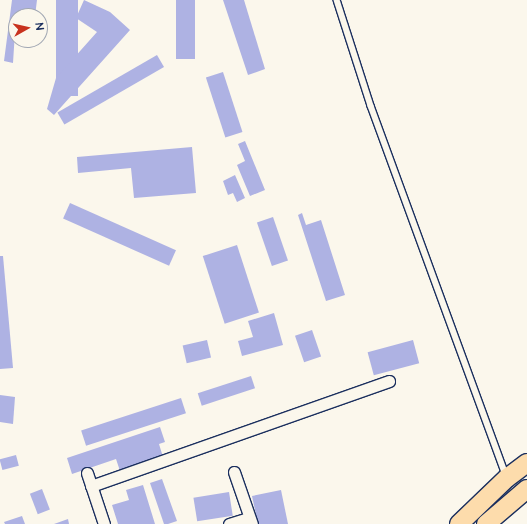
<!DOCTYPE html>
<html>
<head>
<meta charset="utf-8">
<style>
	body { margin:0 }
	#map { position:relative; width:527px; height:524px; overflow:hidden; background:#fbf7ec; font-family:"Architects Daughter",sans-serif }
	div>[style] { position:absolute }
	.building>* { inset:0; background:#aeb2e3; transform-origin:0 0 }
	.roads { filter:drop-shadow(1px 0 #1b2f5e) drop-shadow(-1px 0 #1b2f5e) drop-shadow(0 1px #1b2f5e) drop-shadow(0 -1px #1b2f5e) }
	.service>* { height:5.5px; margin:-2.75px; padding:0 2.75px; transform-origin:2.75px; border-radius:2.75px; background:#fbf7ec }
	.minor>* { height:11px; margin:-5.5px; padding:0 5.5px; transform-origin:5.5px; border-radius:5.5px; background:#fbf7ec }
	.trunk>* { height:18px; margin:-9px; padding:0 9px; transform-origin:9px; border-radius:9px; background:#fddcac }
	span { translate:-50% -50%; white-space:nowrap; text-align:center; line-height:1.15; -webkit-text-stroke:3.5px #fbf7ec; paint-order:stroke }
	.north { position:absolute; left:8px; top:8px; width:40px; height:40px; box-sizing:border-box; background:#fbf7ec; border:1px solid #a1a7b3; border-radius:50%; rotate:82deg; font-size:11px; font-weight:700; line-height:16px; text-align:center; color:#1b2f5e }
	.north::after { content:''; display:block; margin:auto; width:14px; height:18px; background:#c8321e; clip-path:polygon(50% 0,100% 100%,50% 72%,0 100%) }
</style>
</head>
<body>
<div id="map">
	<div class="building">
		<i style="clip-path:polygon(12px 0,37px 0,35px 16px,16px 16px,13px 63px,4px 61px)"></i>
		<i style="left:56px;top:0;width:22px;height:96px"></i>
		<i style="clip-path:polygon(84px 0,110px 12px,130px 30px,54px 115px,47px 109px,56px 78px,97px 32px,76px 18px)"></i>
		<i style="left:176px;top:0;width:19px;height:59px"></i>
		<i style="clip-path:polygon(223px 0,244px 0,265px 69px,248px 75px)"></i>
		<i style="left:157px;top:55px;width:14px;height:115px;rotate:60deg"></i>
		<i style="left:223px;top:72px;width:63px;height:18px;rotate:72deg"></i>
		<i style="clip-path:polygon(245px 141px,265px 190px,250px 196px,237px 165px,245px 161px,238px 144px)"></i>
		<i style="clip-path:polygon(192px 147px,196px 193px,134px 198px,131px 168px,78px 173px,77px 157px)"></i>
		<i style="clip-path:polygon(235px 175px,245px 198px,237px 202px,233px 193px,228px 195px,223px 181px)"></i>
		<i style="left:70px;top:203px;width:116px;height:17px;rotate:24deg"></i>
		<i style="clip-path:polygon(302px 213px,306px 225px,321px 220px,345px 295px,326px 301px,298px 215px)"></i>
		<i style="left:273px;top:217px;width:46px;height:17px;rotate:71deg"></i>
		<i style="left:237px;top:245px;width:71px;height:36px;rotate:72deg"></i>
		<i style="clip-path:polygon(0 256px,3px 256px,13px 368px,0 369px)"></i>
		<i style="clip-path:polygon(274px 313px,283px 345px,242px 356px,238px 341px,253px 337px,248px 321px)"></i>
		<i style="left:312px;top:330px;width:28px;height:18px;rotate:71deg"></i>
		<i style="left:207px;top:340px;width:18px;height:25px;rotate:77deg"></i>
		<i style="left:413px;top:340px;width:24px;height:47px;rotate:75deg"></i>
		<i style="left:251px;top:376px;width:13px;height:56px;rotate:72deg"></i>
		<i style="clip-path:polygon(0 395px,15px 397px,13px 424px,0 422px)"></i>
		<i style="left:181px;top:398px;width:16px;height:105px;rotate:72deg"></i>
		<i style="clip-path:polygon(160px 427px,165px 442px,159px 444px,163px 457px,120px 471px,116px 459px,72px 474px,67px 458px)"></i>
		<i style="left:16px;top:455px;width:11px;height:17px;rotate:75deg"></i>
		<i style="clip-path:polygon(162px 479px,177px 521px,168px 524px,164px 524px,150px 483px)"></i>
		<i style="clip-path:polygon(143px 485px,155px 524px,118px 524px,112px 505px,129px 500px,126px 490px)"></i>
		<i style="left:42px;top:489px;width:22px;height:13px;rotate:69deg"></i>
		<i style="clip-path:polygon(281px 490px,288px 524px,258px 524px,252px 496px)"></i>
		<i style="left:229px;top:492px;width:24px;height:36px;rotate:81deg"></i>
		<i style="clip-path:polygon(22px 516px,25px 524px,5px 524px,4px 522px)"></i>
		<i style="clip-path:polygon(68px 519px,69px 524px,54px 524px)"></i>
	</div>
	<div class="roads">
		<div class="service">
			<i style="left:337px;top:0;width:111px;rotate:72.2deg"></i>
			<i style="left:371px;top:106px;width:393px;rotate:69.9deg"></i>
		</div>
		<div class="minor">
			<i style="left:234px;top:472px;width:55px;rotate:70.9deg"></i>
			<i style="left:87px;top:473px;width:54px;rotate:71.6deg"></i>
			<i style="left:91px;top:486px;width:316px;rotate:-19.4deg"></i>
			<i style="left:229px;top:524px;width:21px;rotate:-17deg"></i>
		</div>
		<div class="trunk">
			<i style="left:459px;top:524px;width:66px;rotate:-43.8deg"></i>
			<i style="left:507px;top:478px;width:25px;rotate:-37deg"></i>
			<i style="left:486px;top:524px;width:54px;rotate:-40.5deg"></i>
		</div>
	</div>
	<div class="north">N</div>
</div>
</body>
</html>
